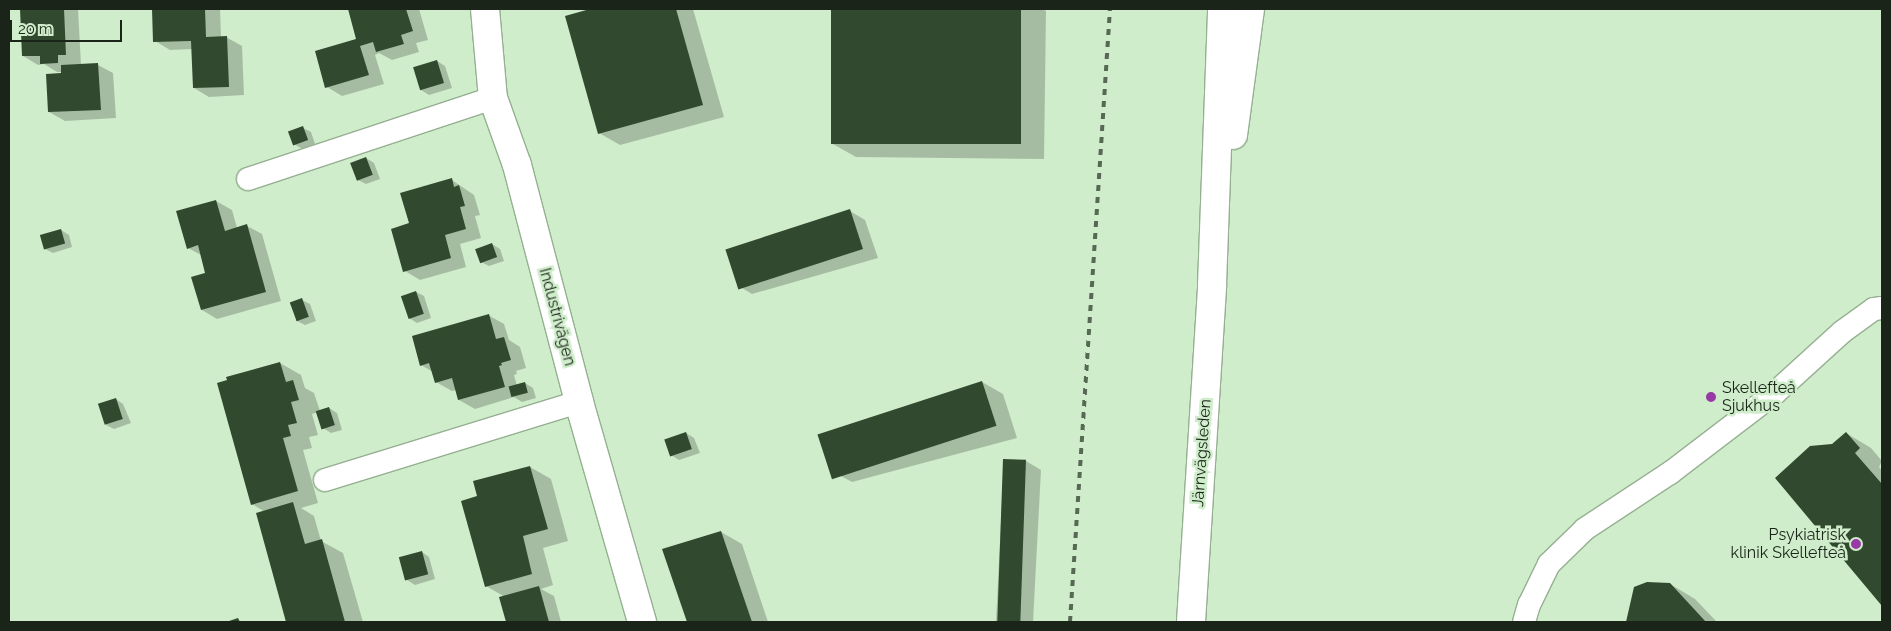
<!DOCTYPE html>
<html>
<head>
<meta charset="utf-8">
<style>
	body { margin:0 }
	#map { position:relative; width:1891px; height:631px; overflow:hidden; background:#cfeccb; font-family:Raleway,sans-serif }
	div>[style] { position:absolute }
	.shadow>* { inset:0; background:#0003 }
	.building>* { inset:0; background:#31492f; transform-origin:0 0 }
	.roads { filter:drop-shadow(1px 0 #95b091) drop-shadow(-1px 0 #95b091) drop-shadow(0 1px #95b091) drop-shadow(0 -1px #95b091) }
	.lane>* { height:22px; margin:-11px; padding:0 11px; transform-origin:11px; border-radius:11px; background:#fff }
	.street>* { height:28px; margin:-14px; padding:0 14px; transform-origin:14px; border-radius:14px; background:#fff }
	.primary>* { height:28px; margin:-14px; padding:0 14px; transform-origin:14px; border-radius:14px; background:#fff }
	.rail>* { height:4px; margin-top:-2px; transform-origin:0; background:repeating-linear-gradient(90deg,#576854 0 6px,transparent 0 12px) }
	.dots>* { width:14px; height:14px; translate:-50% -50%; box-sizing:border-box; border:2px solid #cfeccb; border-radius:50% }
	span { translate:-50% -50%; white-space:nowrap; text-align:center; line-height:1.15; -webkit-text-stroke:5px #cfeccb; paint-order:stroke }
	.street-label { font-size:16px; color:#1a2418 }
	.poi-label { font-size:16px; color:#1a2418 }
	.left { translate:0 -50%; text-align:left }
	.right { translate:-100% -50%; text-align:right }
	.frame { position:absolute; inset:0; border:10px solid #1a2418; pointer-events:none }
	.scale { position:absolute; left:10px; top:20px; width:112px; height:22px; box-sizing:border-box; border:2px solid #1a2418; border-top:0; padding-left:6px; font-size:15px; line-height:18px; white-space:nowrap; color:#1a2418; -webkit-text-stroke:4px #cfeccb; paint-order:stroke }
</style>
</head>
<body>
<div id="map">
	<div class="shadow">
		<i style="clip-path:polygon(21px 9px,78px 9px,81px 65px,98px 65px,113px 73px,116px 118px,65px 121px,49px 112px,63px 72px,57px 72px,44px 64px,38px 65px,23px 56px)"></i>
		<i style="clip-path:polygon(153px 9px,220px 9px,221px 37px,226px 37px,242px 46px,244px 95px,209px 97px,194px 88px,192px 49px,170px 50px,155px 41px)"></i>
		<i style="clip-path:polygon(349px 9px,419px 9px,428px 40px,416px 43px,419px 52px,392px 60px,379px 53px,375px 55px,384px 84px,342px 96px,327px 87px,358px 40px)"></i>
		<i style="clip-path:polygon(594px 9px,693px 9px,724px 117px,620px 145px,599px 133px,566px 17px)"></i>
		<i style="clip-path:polygon(832px 9px,1042px 9px,1046px 11px,1044px 159px,856px 157px,831px 143px)"></i>
		<i style="clip-path:polygon(437px 61px,445px 66px,452px 88px,429px 95px,421px 90px)"></i>
		<i style="clip-path:polygon(303px 128px,311px 132px,315px 144px,302px 149px,294px 144px)"></i>
		<i style="clip-path:polygon(366px 158px,374px 163px,380px 179px,366px 184px,358px 180px)"></i>
		<i style="clip-path:polygon(452px 180px,474px 195px,480px 215px,475px 216px,481px 238px,460px 244px,466px 267px,420px 280px,405px 271px,410px 224px)"></i>
		<i style="clip-path:polygon(216px 201px,232px 210px,237px 228px,247px 226px,262px 234px,281px 301px,217px 319px,202px 310px,207px 274px,201px 255px,188px 248px)"></i>
		<i style="clip-path:polygon(850px 211px,865px 220px,878px 258px,752px 294px,737px 285px)"></i>
		<i style="clip-path:polygon(61px 230px,69px 235px,72px 247px,53px 253px,45px 249px)"></i>
		<i style="clip-path:polygon(492px 244px,500px 249px,504px 261px,489px 266px,481px 262px)"></i>
		<i style="clip-path:polygon(416px 292px,424px 296px,431px 318px,417px 323px,409px 318px)"></i>
		<i style="clip-path:polygon(302px 300px,310px 304px,316px 321px,305px 325px,297px 321px,291px 304px)"></i>
		<i style="clip-path:polygon(488px 315px,504px 324px,509px 340px,520px 347px,526px 368px,516px 371px,517px 374px,514px 375px,517px 386px,525px 383px,533px 388px,536px 398px,522px 402px,514px 397px,475px 409px,459px 400px,456px 390px,452px 391px,436px 382px,433px 372px,421px 365px)"></i>
		<i style="clip-path:polygon(280px 363px,301px 375px,305px 388px,314px 393px,320px 411px,329px 408px,337px 413px,342px 430px,331px 433px,323px 428px,318px 412px,312px 414px,318px 435px,309px 437px,312px 448px,303px 450px,318px 503px,301px 508px,314px 516px,321px 541px,343px 553px,363px 622px,288px 622px,258px 514px,265px 512px,252px 504px)"></i>
		<i style="clip-path:polygon(982px 382px,1003px 394px,1017px 438px,852px 482px,830px 470px)"></i>
		<i style="clip-path:polygon(116px 399px,123px 404px,131px 423px,114px 429px,106px 425px)"></i>
		<i style="clip-path:polygon(686px 433px,694px 438px,700px 453px,679px 460px,671px 455px)"></i>
		<i style="clip-path:polygon(1846px 433px,1871px 448px,1882px 461px,1879px 467px,1882px 471px,1882px 605px,1832px 446px)"></i>
		<i style="clip-path:polygon(1004px 460px,1026px 461px,1041px 470px,1033px 622px,996px 622px)"></i>
		<i style="clip-path:polygon(530px 467px,551px 479px,568px 541px,543px 548px,553px 585px,541px 589px,554px 596px,561px 622px,507px 622px,501px 598px,505px 597px,486px 586px,478px 497px)"></i>
		<i style="clip-path:polygon(721px 532px,742px 544px,768px 622px,688px 622px,664px 550px)"></i>
		<i style="clip-path:polygon(422px 552px,429px 557px,435px 579px,415px 585px,407px 580px)"></i>
		<i style="clip-path:polygon(1670px 584px,1695px 599px,1717px 622px,1627px 622px,1635px 588px)"></i>
	</div>
	<div class="building">
		<i style="clip-path:polygon(20px 9px,64px 9px,66px 55px,58px 55px,58px 63px,40px 64px,40px 56px,22px 56px)"></i>
		<i style="clip-path:polygon(152px 9px,205px 9px,206px 37px,227px 36px,229px 87px,193px 88px,191px 41px,153px 42px)"></i>
		<i style="clip-path:polygon(348px 9px,406px 9px,413px 31px,401px 35px,404px 44px,376px 52px,373px 42px,360px 46px,369px 75px,325px 88px,315px 51px,356px 39px)"></i>
		<i style="clip-path:polygon(590px 9px,676px 9px,703px 105px,598px 134px,565px 16px)"></i>
		<i style="left:831px;top:9px;width:190px;height:135px"></i>
		<i style="left:437px;top:60px;width:24px;height:25px;rotate:73deg"></i>
		<i style="clip-path:polygon(98px 63px,101px 110px,48px 112px,46px 74px,61px 73px,61px 65px)"></i>
		<i style="left:303px;top:126px;width:15px;height:16px;rotate:70deg"></i>
		<i style="left:366px;top:157px;width:19px;height:17px;rotate:69deg"></i>
		<i style="clip-path:polygon(452px 178px,454px 187px,459px 185px,465px 206px,460px 207px,466px 229px,445px 235px,451px 258px,403px 272px,391px 229px,409px 223px,400px 193px)"></i>
		<i style="clip-path:polygon(216px 200px,225px 231px,247px 224px,266px 292px,201px 310px,191px 277px,205px 273px,198px 245px,187px 249px,176px 211px)"></i>
		<i style="left:850px;top:209px;width:42px;height:131px;rotate:72deg"></i>
		<i style="left:61px;top:229px;width:15px;height:22px;rotate:74deg"></i>
		<i style="left:492px;top:243px;width:15px;height:18px;rotate:70deg"></i>
		<i style="left:416px;top:291px;width:24px;height:16px;rotate:71deg"></i>
		<i style="left:302px;top:298px;width:20px;height:13px;rotate:70deg"></i>
		<i style="clip-path:polygon(489px 314px,496px 339px,504px 337px,511px 360px,501px 363px,502px 365px,499px 366px,505px 387px,458px 400px,452px 378px,435px 383px,429px 363px,420px 366px,412px 336px)"></i>
		<i style="clip-path:polygon(280px 362px,286px 382px,293px 380px,299px 400px,291px 402px,297px 423px,288px 425px,291px 436px,283px 438px,298px 491px,251px 505px,217px 383px,227px 380px,226px 377px)"></i>
		<i style="left:982px;top:381px;width:47px;height:173px;rotate:72deg"></i>
		<i style="left:525px;top:382px;width:11px;height:17px;rotate:75deg"></i>
		<i style="left:116px;top:398px;width:22px;height:19px;rotate:72deg"></i>
		<i style="left:329px;top:407px;width:19px;height:14px;rotate:72deg"></i>
		<i style="left:686px;top:432px;width:18px;height:23px;rotate:71deg"></i>
		<i style="clip-path:polygon(1846px 432px,1860px 448px,1855px 453px,1882px 484px,1882px 606px,1775px 478px,1810px 446px,1832px 444px)"></i>
		<i style="left:1003px;top:459px;width:23px;height:163px;rotate:2deg"></i>
		<i style="clip-path:polygon(530px 466px,548px 529px,523px 536px,532px 574px,485px 587px,461px 501px,477px 496px,473px 481px)"></i>
		<i style="clip-path:polygon(293px 502px,305px 544px,322px 539px,345px 622px,286px 622px,256px 513px)"></i>
		<i style="clip-path:polygon(721px 531px,752px 622px,687px 622px,662px 549px)"></i>
		<i style="left:422px;top:551px;width:24px;height:24px;rotate:75deg"></i>
		<i style="clip-path:polygon(1647px 582px,1670px 583px,1706px 622px,1626px 622px,1634px 587px)"></i>
		<i style="clip-path:polygon(539px 586px,549px 622px,506px 622px,499px 597px)"></i>
		<i style="clip-path:polygon(238px 618px,240px 622px,226px 622px)"></i>
	</div>
	<div class="roads">
		<div class="lane">
			<i style="left:248px;top:179px;width:258px;rotate:-18.3deg"></i>
			<i style="left:325px;top:480px;width:266px;rotate:-17.1deg"></i>
			<i style="left:1524px;top:622px;width:18px;rotate:-74deg"></i>
			<i style="left:1529px;top:605px;width:46px;rotate:-64deg"></i>
			<i style="left:1549px;top:564px;width:50px;rotate:-44.2deg"></i>
			<i style="left:1585px;top:529px;width:102px;rotate:-33.4deg"></i>
			<i style="left:1670px;top:473px;width:132px;rotate:-37.3deg"></i>
			<i style="left:1775px;top:393px;width:91px;rotate:-42.3deg"></i>
			<i style="left:1842px;top:332px;width:39px;rotate:-36deg"></i>
			<i style="left:1874px;top:309px;width:8px;rotate:-7deg"></i>
		</div>
		<div class="street">
			<i style="left:485px;top:9px;width:89px;rotate:84.9deg"></i>
			<i style="left:493px;top:98px;width:71px;rotate:70.3deg"></i>
			<i style="left:517px;top:165px;width:245px;rotate:75.3deg"></i>
			<i style="left:579px;top:402px;width:229px;rotate:74deg"></i>
		</div>
		<div class="primary">
			<i style="left:1233px;top:135px;width:127px;rotate:-82.3deg"></i>
			<i style="left:1191px;top:622px;width:338px;rotate:-86.4deg"></i>
			<i style="left:1212px;top:285px;width:276px;rotate:-87.9deg"></i>
		</div>
	</div>
	<div class="rail">
		<i style="left:1070px;top:622px;width:614px;rotate:-86.27deg"></i>
	</div>
	<div class="dots">
		<i style="left:1711px;top:397px;background:#973aa5"></i>
		<i style="left:1856px;top:544px;background:#973aa5"></i>
	</div>
	<div class="street-label">
		<span style="left:557px;top:317px;rotate:75deg">Industrivägen</span>
		<span style="left:1202px;top:453px;rotate:-86deg">Järnvägsleden</span>
	</div>
	<div class="poi-label">
		<span class="left" style="left:1722px;top:397px">Skellefteå<br>Sjukhus</span>
		<span class="right" style="left:1846px;top:544px">Psykiatrisk<br>klinik Skellefteå</span>
	</div>
	<div class="frame"></div>
	<div class="scale">20 m</div>
</div>
</body>
</html>
